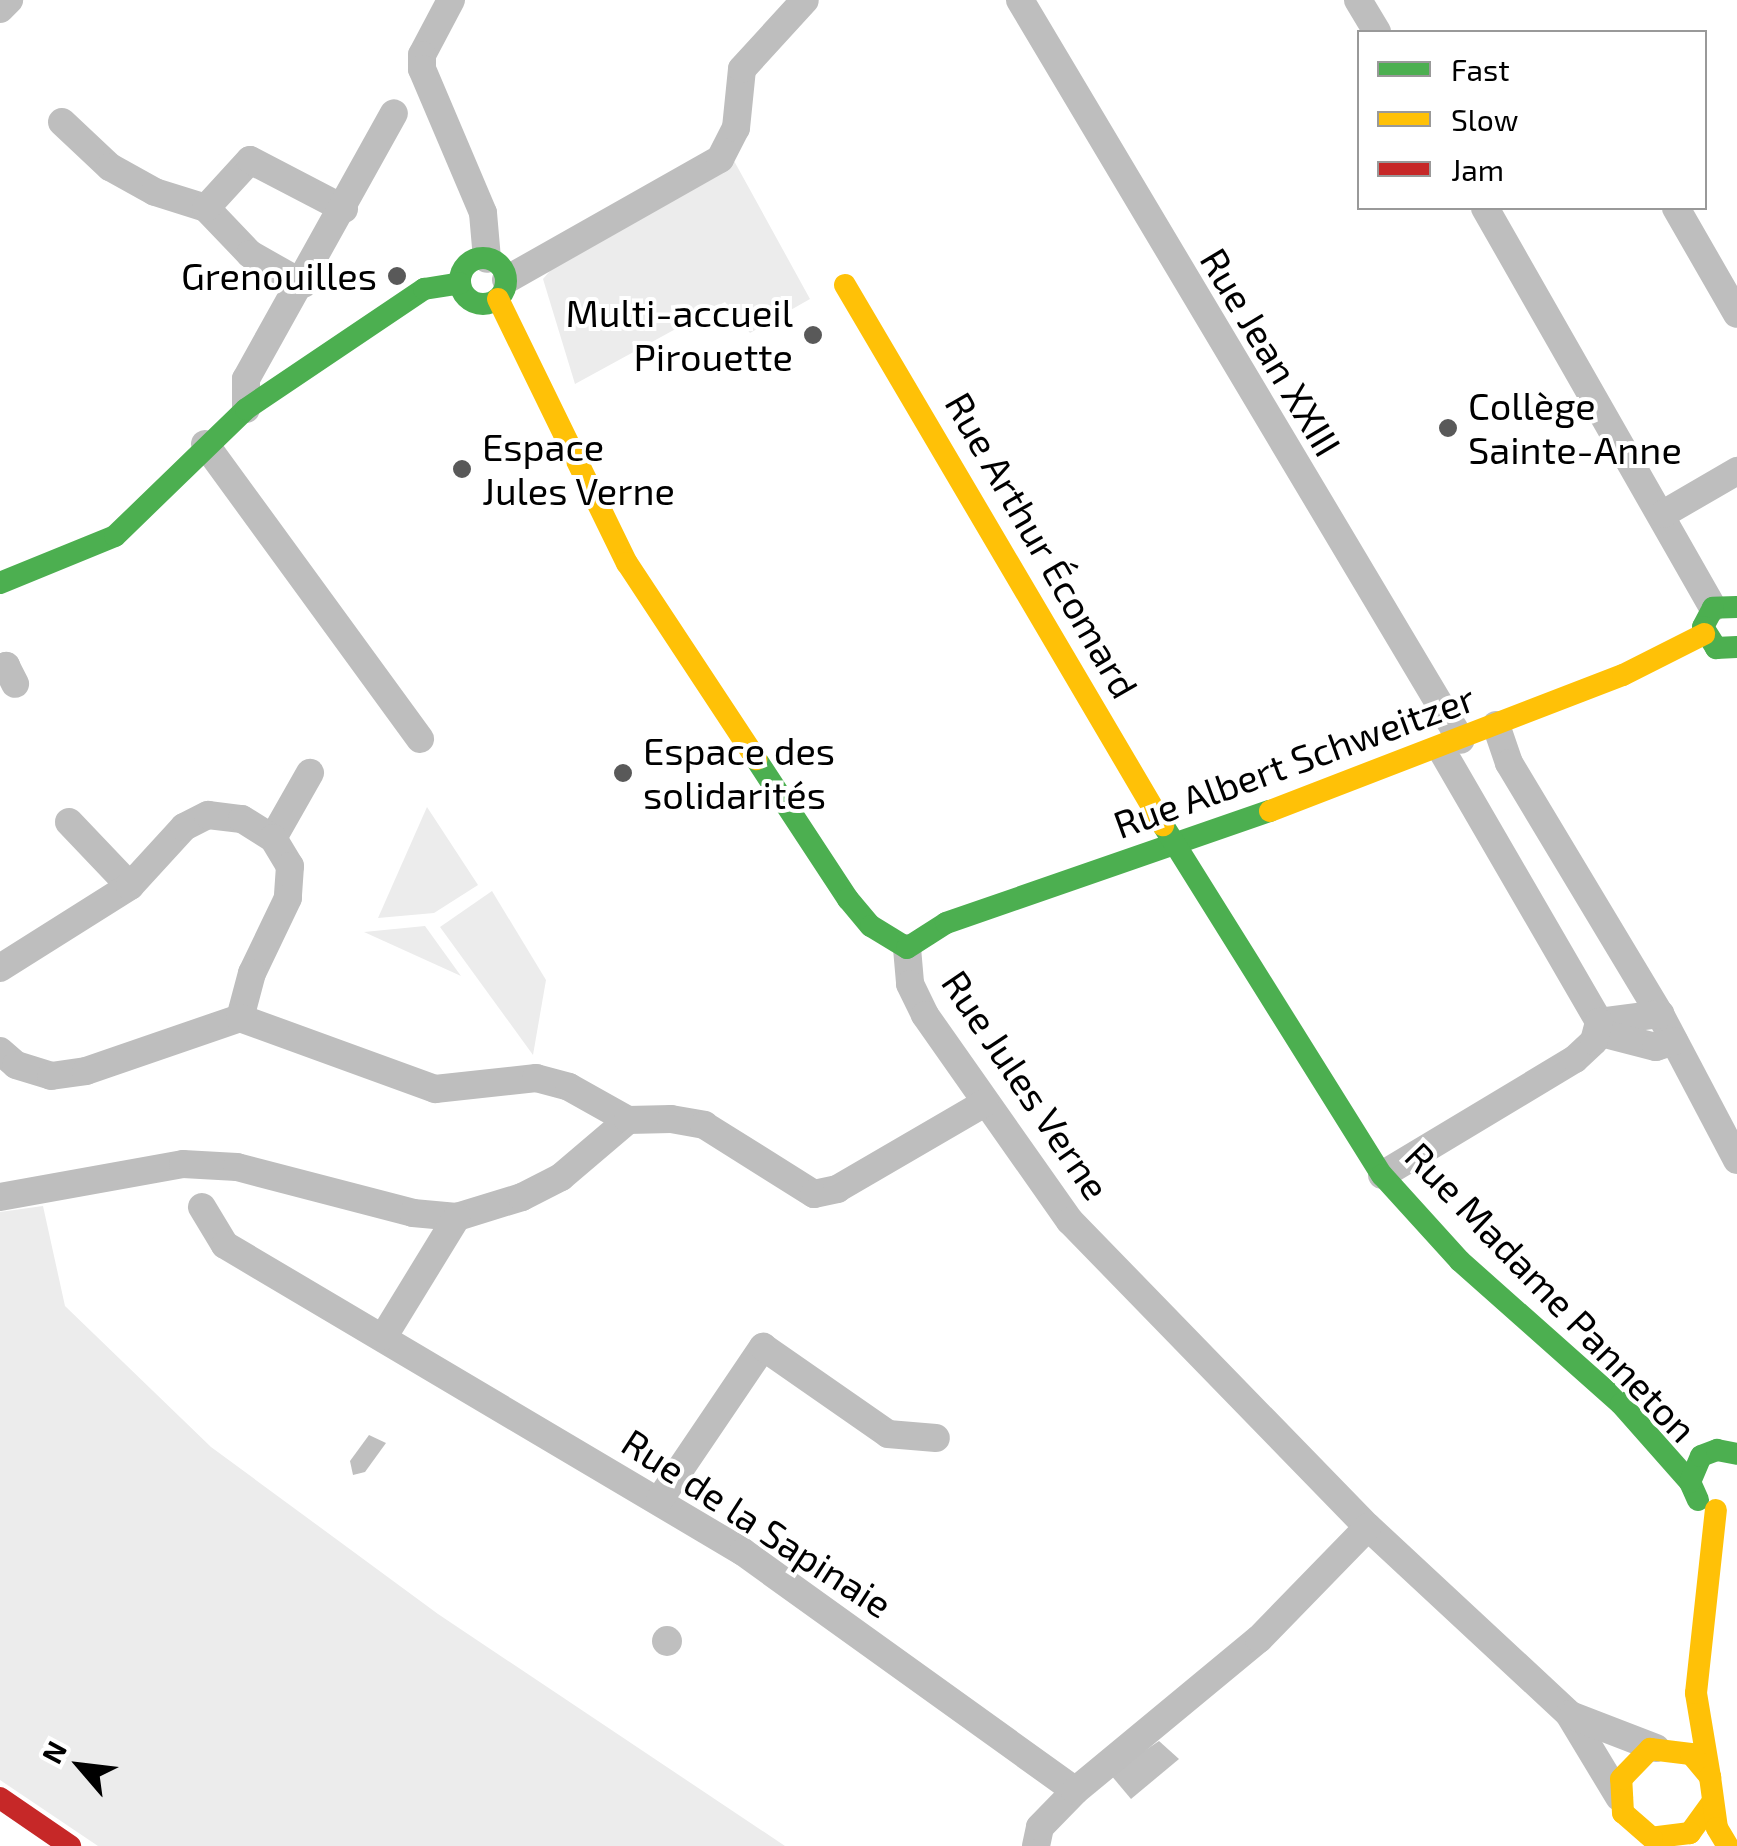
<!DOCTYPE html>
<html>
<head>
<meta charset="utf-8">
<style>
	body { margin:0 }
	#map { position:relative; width:1737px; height:1846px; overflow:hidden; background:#fff; font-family:"Exo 2",sans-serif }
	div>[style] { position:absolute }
	.green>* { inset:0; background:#ececec }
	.water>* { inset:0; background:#bfbfbf }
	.round { border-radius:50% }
	.street>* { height:28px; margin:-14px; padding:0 14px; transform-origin:14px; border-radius:14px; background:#bebebe }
	.fast>* { height:22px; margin:-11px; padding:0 11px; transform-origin:11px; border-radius:11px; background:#4caf50 }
	.fast>.ring { margin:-11px; padding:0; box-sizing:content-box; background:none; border:22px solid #4caf50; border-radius:50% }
	.slow>* { height:22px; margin:-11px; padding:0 11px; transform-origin:11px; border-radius:11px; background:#ffc107 }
	.jam>* { height:22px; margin:-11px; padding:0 11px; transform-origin:11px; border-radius:11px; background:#c62828 }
	.dots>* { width:28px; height:28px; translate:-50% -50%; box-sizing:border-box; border:5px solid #fff; border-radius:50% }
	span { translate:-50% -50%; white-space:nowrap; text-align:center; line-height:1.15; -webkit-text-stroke:8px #fff; paint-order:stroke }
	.poi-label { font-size:38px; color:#000 }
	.right { translate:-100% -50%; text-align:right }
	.left { translate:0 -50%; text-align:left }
	.street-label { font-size:38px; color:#000 }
	.legend { position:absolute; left:1357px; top:30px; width:350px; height:180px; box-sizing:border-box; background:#fff; border:2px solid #999; margin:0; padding:12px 18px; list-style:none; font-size:30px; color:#000 }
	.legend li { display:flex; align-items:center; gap:20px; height:50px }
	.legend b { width:50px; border:2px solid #999 }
	.north { position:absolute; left:30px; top:1716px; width:100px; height:100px; -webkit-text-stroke:8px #fff; paint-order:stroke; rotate:298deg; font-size:28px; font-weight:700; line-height:40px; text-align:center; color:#000 }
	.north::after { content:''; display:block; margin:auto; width:35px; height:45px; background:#000; clip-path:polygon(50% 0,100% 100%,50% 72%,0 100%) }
</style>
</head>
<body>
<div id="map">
	<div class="green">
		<i style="clip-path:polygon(733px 159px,810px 299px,750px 333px,725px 302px,575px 384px,543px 279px,555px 265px)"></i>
		<i style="clip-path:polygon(427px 807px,478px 885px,434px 913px,378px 918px)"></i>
		<i style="clip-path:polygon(492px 891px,546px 980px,533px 1055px,440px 927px)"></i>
		<i style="clip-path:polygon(425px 926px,461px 976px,364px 932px)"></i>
		<i style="clip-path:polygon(43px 1206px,65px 1306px,211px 1447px,438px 1614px,785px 1846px,98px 1846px,0 1780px,0 1212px)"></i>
	</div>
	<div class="water">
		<i style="clip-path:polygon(369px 1435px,386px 1443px,365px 1472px,353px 1475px,350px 1461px)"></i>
		<i class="round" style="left:652px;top:1626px;width:30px;height:30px"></i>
		<i style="clip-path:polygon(1159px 1741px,1179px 1759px,1131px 1799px,1110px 1774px)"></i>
	</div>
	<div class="street">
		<i style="left:451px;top:0;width:62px;rotate:117.8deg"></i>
		<i style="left:422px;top:55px;width:14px;rotate:90deg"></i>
		<i style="left:422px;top:69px;width:156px;rotate:67deg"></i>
		<i style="left:483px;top:213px;width:46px;rotate:85deg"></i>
		<i style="left:1020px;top:0;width:861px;rotate:59.21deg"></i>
		<i style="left:1358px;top:0;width:37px;rotate:59deg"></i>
		<i style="left:0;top:9px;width:13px;rotate:-45deg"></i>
		<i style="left:62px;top:122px;width:66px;rotate:43.2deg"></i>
		<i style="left:110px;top:167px;width:51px;rotate:29.1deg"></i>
		<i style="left:155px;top:192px;width:53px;rotate:17.4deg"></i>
		<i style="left:206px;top:208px;width:64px;rotate:46.3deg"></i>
		<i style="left:250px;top:254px;width:61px;rotate:29.5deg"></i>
		<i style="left:206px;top:208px;width:65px;rotate:-47.5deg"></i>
		<i style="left:250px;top:160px;width:106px;rotate:27.5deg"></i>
		<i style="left:1485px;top:208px;width:460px;rotate:60.3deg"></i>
		<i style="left:1676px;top:208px;width:122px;rotate:60.1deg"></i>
		<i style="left:506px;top:280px;width:246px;rotate:-29.5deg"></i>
		<i style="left:720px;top:159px;width:35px;rotate:-63deg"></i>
		<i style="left:736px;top:128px;width:59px;rotate:-84.2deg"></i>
		<i style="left:742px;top:69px;width:93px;rotate:-47.6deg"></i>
		<i style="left:246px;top:409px;width:30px;rotate:-90deg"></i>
		<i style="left:246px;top:379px;width:304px;rotate:-60.9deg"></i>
		<i style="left:205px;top:444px;width:365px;rotate:53.9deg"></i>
		<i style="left:1663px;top:514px;width:86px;rotate:-30.2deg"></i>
		<i style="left:0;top:669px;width:7px;rotate:-27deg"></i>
		<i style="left:6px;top:666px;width:20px;rotate:63deg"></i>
		<i style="left:1496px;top:725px;width:40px;rotate:71.1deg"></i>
		<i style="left:1509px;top:763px;width:293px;rotate:59deg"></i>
		<i style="left:1660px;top:1014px;width:165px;rotate:62.2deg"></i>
		<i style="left:1441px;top:749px;width:315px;rotate:59.9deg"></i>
		<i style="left:69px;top:822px;width:88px;rotate:46.4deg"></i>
		<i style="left:273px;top:838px;width:75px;rotate:-60.4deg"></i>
		<i style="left:907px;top:948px;width:36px;rotate:85deg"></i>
		<i style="left:910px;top:984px;width:34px;rotate:64deg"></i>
		<i style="left:925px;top:1015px;width:252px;rotate:54.9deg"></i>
		<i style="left:1070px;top:1221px;width:427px;rotate:45.8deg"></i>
		<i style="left:1368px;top:1527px;width:275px;rotate:42.9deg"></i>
		<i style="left:1569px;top:1714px;width:97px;rotate:58.9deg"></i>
		<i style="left:0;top:968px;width:154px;rotate:-32.2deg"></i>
		<i style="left:130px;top:886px;width:80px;rotate:-47.5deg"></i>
		<i style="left:184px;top:827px;width:27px;rotate:-27deg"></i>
		<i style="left:208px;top:815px;width:34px;rotate:7deg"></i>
		<i style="left:242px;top:819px;width:36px;rotate:32deg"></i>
		<i style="left:273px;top:838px;width:33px;rotate:59deg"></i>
		<i style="left:290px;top:866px;width:32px;rotate:94deg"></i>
		<i style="left:288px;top:898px;width:83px;rotate:115.6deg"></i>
		<i style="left:252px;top:973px;width:47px;rotate:104.9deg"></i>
		<i style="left:1599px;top:1022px;width:62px;rotate:-7.5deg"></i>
		<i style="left:1597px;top:1032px;width:61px;rotate:14.3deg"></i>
		<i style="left:1656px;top:1047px;width:19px;rotate:-18deg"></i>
		<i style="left:0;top:1051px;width:21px;rotate:41deg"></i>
		<i style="left:16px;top:1065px;width:37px;rotate:17deg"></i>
		<i style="left:51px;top:1076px;width:35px;rotate:-8deg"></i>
		<i style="left:86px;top:1071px;width:163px;rotate:-19deg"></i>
		<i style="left:240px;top:1018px;width:208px;rotate:20deg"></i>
		<i style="left:435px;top:1089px;width:102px;rotate:-6.2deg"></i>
		<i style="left:536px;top:1078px;width:34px;rotate:15deg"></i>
		<i style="left:569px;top:1087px;width:68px;rotate:29.2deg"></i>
		<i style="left:1382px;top:1175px;width:225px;rotate:-31deg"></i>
		<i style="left:1575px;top:1059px;width:26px;rotate:-43deg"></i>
		<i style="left:1594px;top:1041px;width:20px;rotate:-75deg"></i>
		<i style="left:0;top:1197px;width:186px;rotate:-10.2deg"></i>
		<i style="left:183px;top:1164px;width:54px;rotate:3.2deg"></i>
		<i style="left:237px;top:1167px;width:182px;rotate:14.6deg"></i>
		<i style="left:413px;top:1213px;width:44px;rotate:5.2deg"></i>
		<i style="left:457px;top:1217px;width:68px;rotate:-17.1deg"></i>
		<i style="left:522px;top:1197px;width:44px;rotate:-27.1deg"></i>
		<i style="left:561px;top:1177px;width:88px;rotate:-40.4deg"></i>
		<i style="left:628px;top:1120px;width:43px;rotate:-1.3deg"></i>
		<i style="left:671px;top:1119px;width:34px;rotate:10deg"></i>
		<i style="left:704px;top:1125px;width:130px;rotate:32.1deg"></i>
		<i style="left:814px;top:1194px;width:24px;rotate:-12deg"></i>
		<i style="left:837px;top:1189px;width:171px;rotate:-30.2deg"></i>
		<i style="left:202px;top:1207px;width:44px;rotate:58.8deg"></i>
		<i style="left:225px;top:1245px;width:602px;rotate:30.65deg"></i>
		<i style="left:743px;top:1552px;width:409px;rotate:35.7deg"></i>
		<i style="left:384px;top:1336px;width:140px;rotate:-58.5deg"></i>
		<i style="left:660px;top:1499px;width:184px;rotate:-55.9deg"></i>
		<i style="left:763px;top:1347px;width:152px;rotate:34.8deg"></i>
		<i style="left:888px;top:1434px;width:48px;rotate:4.8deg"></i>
		<i style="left:1573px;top:1716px;width:89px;rotate:21.1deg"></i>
		<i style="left:1036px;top:1846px;width:19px;rotate:-78deg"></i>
		<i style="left:1040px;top:1827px;width:50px;rotate:-45.8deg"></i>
		<i style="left:1075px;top:1791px;width:239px;rotate:-39.6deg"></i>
		<i style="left:1259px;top:1639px;width:156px;rotate:-45.8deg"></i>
	</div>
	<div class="fast">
		<i class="ring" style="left:460px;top:258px;width:24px;height:24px"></i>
		<i style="left:0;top:583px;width:124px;rotate:-22.2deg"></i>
		<i style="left:115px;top:536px;width:182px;rotate:-44.1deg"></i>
		<i style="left:246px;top:409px;width:215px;rotate:-34deg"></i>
		<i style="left:424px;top:289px;width:36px;rotate:-9deg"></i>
		<i style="left:1737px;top:607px;width:24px;rotate:178deg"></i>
		<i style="left:1713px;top:608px;width:21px;rotate:118deg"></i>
		<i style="left:1703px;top:627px;width:25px;rotate:58deg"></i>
		<i style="left:1716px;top:648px;width:21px;rotate:-3deg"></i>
		<i style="left:756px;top:759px;width:168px;rotate:56.7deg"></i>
		<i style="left:848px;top:899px;width:35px;rotate:50deg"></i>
		<i style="left:871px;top:926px;width:42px;rotate:31.4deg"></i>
		<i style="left:907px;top:948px;width:46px;rotate:-32.7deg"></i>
		<i style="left:946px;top:923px;width:343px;rotate:-19.1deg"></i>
		<i style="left:1163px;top:825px;width:413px;rotate:58deg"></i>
		<i style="left:1382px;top:1175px;width:116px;rotate:47.8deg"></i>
		<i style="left:1460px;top:1261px;width:215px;rotate:41.6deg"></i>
		<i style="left:1621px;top:1404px;width:104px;rotate:48.5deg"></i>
		<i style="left:1698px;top:1500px;width:20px;rotate:-114deg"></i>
		<i style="left:1690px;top:1482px;width:28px;rotate:-67deg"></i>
		<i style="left:1701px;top:1456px;width:17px;rotate:-21deg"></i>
		<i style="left:1717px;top:1450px;width:20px;rotate:11deg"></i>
	</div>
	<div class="slow">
		<i style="left:845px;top:285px;width:627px;rotate:59.51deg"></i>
		<i style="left:498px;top:299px;width:294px;rotate:64deg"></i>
		<i style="left:627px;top:563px;width:235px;rotate:56.6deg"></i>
		<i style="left:1270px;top:811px;width:378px;rotate:-21.1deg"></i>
		<i style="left:1623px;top:675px;width:91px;rotate:-26.8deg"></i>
		<i style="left:1710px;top:1777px;width:85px;rotate:-99.5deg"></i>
		<i style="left:1696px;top:1693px;width:184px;rotate:-83.8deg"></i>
		<i style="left:1711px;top:1804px;width:36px;rotate:126deg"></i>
		<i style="left:1690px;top:1833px;width:38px;rotate:173deg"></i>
		<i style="left:1652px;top:1838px;width:38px;rotate:-139deg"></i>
		<i style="left:1623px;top:1813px;width:34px;rotate:-93deg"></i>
		<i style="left:1621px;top:1779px;width:42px;rotate:-46deg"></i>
		<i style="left:1650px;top:1749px;width:41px;rotate:7deg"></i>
		<i style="left:1691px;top:1754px;width:30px;rotate:50deg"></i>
		<i style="left:1710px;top:1777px;width:51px;rotate:82.2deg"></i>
		<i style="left:1717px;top:1828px;width:21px;rotate:59deg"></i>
	</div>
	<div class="jam">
		<i style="left:0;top:1798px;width:85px;rotate:34.4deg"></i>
	</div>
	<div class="dots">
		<i style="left:397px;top:276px;background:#595959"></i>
		<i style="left:813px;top:335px;background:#595959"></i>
		<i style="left:1448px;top:428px;background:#595959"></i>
		<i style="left:462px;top:469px;background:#595959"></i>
		<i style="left:623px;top:773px;background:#595959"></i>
	</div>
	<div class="poi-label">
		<span class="right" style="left:377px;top:276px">Grenouilles</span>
		<span class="right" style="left:793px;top:335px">Multi-accueil<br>Pirouette</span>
		<span class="left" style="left:1468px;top:428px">Collège<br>Sainte-Anne</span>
		<span class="left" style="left:482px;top:469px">Espace<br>Jules Verne</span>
		<span class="left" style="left:643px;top:773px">Espace des<br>solidarités</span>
	</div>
	<div class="street-label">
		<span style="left:1271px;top:352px;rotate:59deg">Rue Jean XXIII</span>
		<span style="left:1042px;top:545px;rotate:60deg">Rue Arthur Écomard</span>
		<span style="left:1294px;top:761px;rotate:-20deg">Rue Albert Schweitzer</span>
		<span style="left:1026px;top:1085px;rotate:56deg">Rue Jules Verne</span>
		<span style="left:1551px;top:1292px;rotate:46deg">Rue Madame Panneton</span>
		<span style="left:757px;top:1523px;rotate:33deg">Rue de la Sapinaie</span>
	</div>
	<ul class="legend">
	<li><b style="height:12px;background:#4caf50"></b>Fast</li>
	<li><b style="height:12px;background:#ffc107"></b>Slow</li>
	<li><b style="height:12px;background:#c62828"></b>Jam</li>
	</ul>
	<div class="north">N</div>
</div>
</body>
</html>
